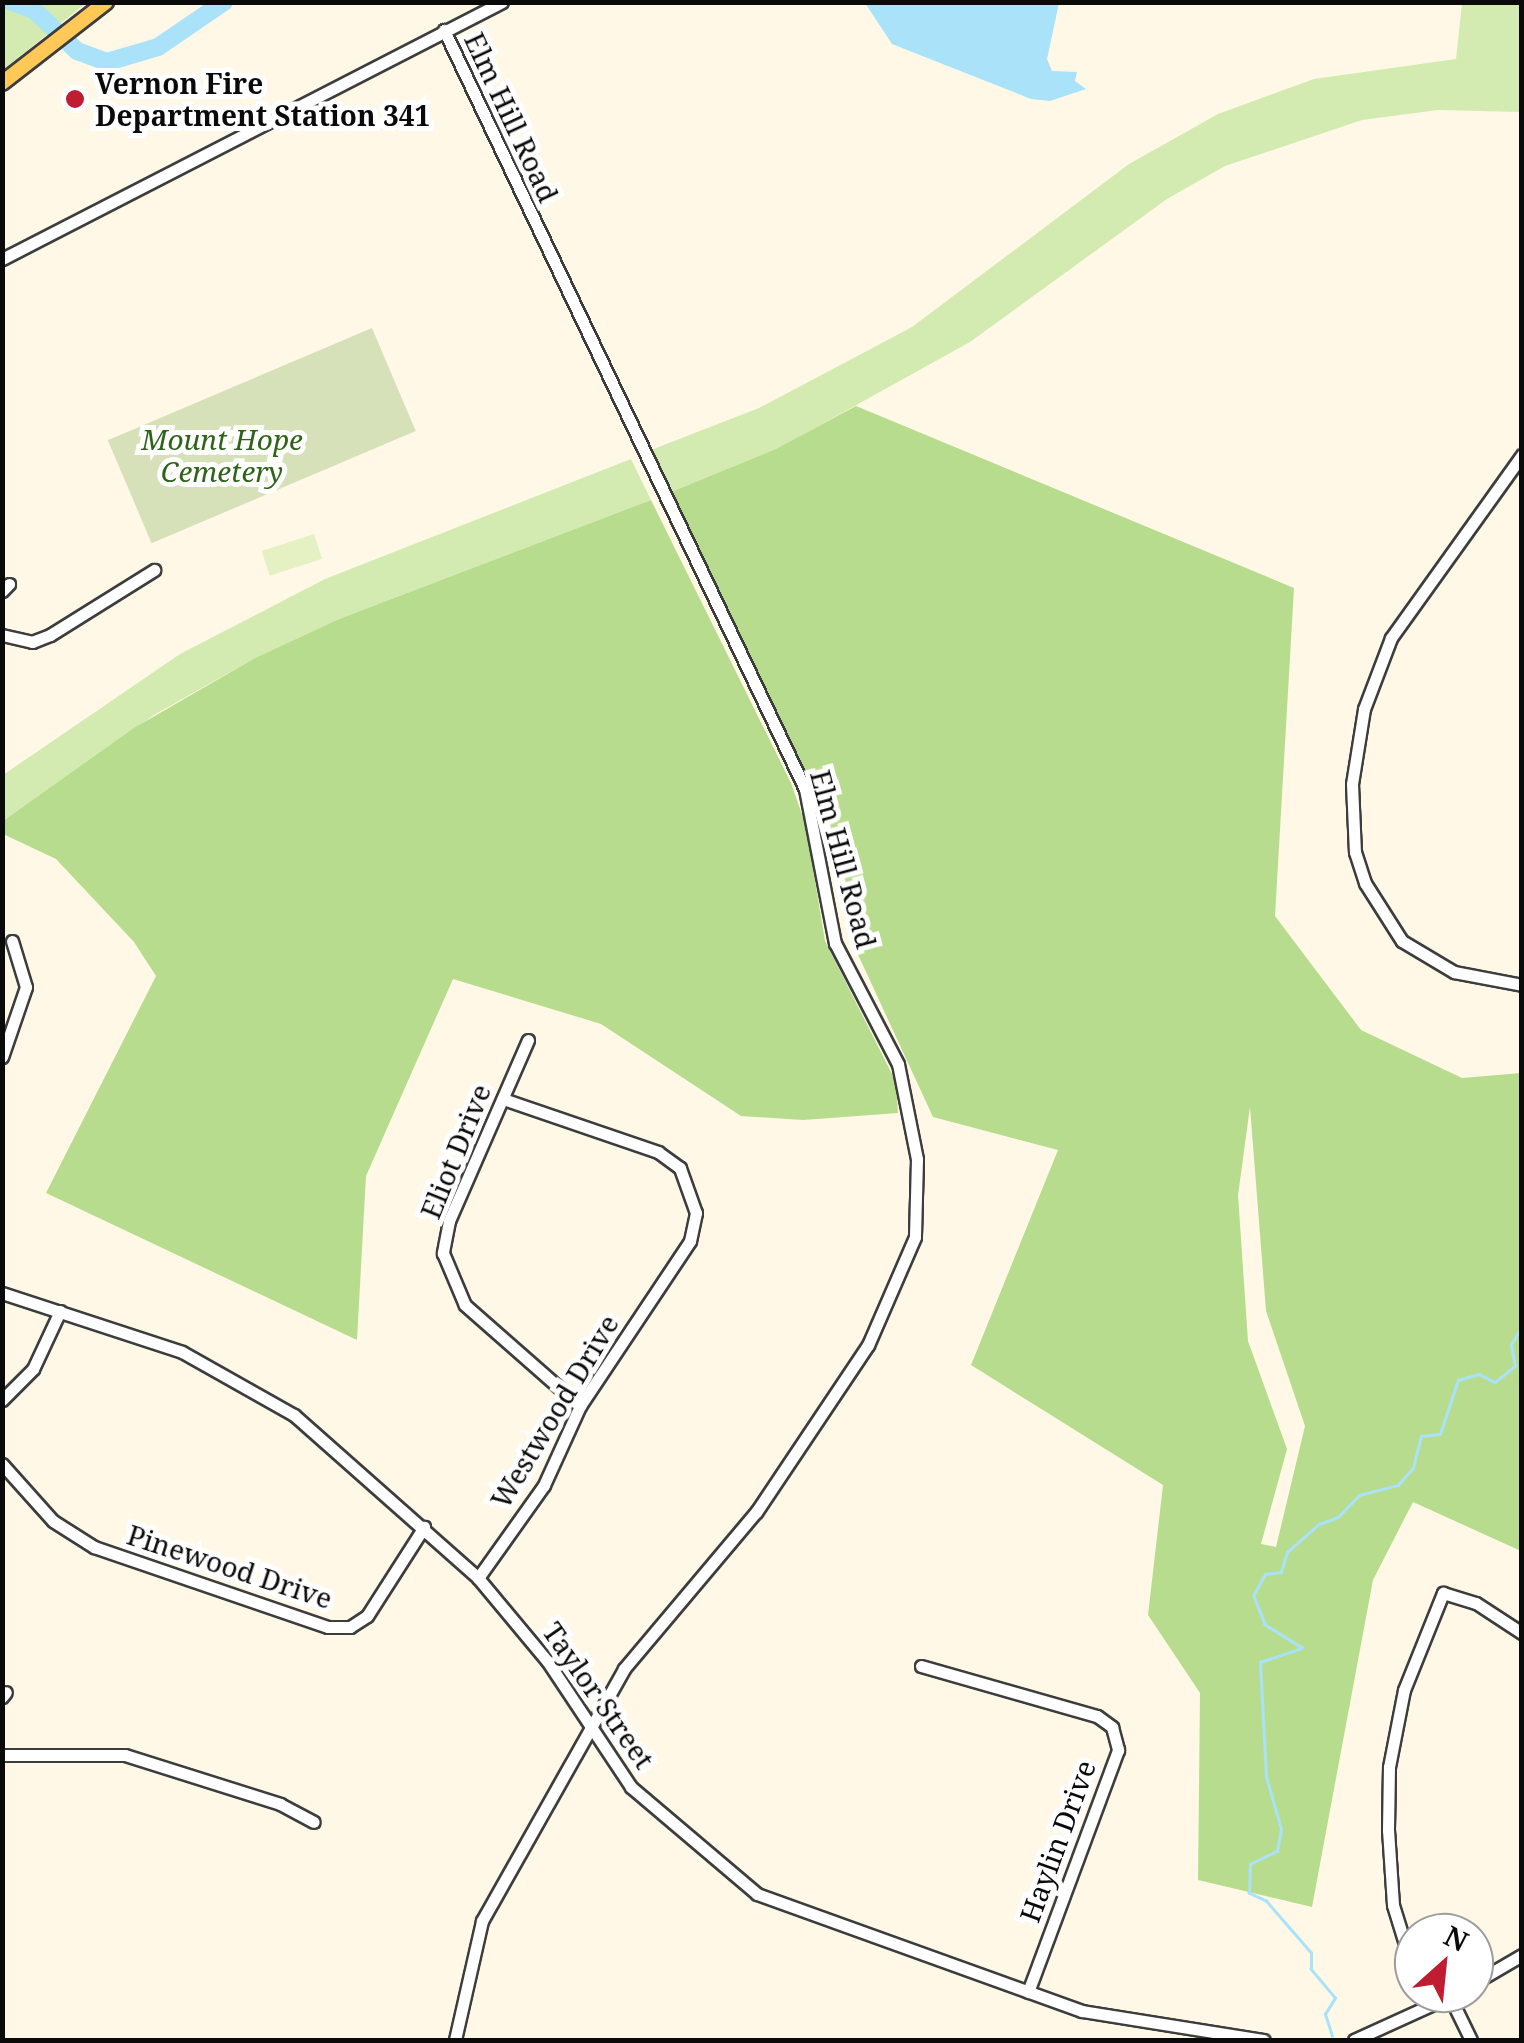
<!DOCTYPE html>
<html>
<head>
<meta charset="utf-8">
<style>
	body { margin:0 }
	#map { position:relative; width:1524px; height:2043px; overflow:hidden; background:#fff8e7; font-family:"Noto Serif",serif }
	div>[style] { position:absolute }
	.green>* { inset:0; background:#d3ebb0 }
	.forest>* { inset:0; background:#b8dc8e }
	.cemetery>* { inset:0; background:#d7e1b9; transform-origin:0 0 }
	.pitch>* { inset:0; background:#e5f1c2; transform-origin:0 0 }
	.water>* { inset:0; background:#a9e2f9 }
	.stream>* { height:2.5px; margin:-1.25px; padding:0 1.25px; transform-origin:1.25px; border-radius:1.25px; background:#a9e2f9 }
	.river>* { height:18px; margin:-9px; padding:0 9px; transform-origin:9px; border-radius:9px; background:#a9e2f9 }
	.roads { filter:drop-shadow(2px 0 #3d3d3d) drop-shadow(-2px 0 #3d3d3d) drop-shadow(0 2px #3d3d3d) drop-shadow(0 -2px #3d3d3d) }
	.minor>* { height:11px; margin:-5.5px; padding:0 5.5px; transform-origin:5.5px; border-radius:5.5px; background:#fff }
	.major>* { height:14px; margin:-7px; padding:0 7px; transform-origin:7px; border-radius:7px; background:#ffc857 }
	.dots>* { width:28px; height:28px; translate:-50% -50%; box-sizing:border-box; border:5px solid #fff; border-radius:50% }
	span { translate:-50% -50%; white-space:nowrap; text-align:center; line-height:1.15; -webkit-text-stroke:10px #fff; paint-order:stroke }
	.poi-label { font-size:28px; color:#0a0a0a; font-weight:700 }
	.left { translate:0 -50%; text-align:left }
	.street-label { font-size:28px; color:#0a0a0a }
	.park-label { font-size:28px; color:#2f6418; font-style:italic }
	.frame { position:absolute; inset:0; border:5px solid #0a0a0a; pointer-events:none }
	.north { position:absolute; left:1394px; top:1913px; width:100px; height:100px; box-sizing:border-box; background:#fff; border:2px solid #9d9d9d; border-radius:50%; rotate:27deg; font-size:28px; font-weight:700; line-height:40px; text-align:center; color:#0a0a0a }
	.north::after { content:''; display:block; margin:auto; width:35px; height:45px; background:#c01c32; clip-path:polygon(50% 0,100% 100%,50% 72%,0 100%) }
</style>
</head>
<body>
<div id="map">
	<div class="green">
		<i style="clip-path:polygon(3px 2px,86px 2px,86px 3px,3px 70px)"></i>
		<i style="clip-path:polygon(1462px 3px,1521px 3px,1521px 112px,1438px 110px,1362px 120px,1225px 166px,1167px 199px,970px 342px,777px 449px,671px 492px,651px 450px,759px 408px,912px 327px,1129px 164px,1218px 114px,1314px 79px,1456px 59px)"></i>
		<i style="clip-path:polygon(631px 459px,651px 500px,339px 619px,255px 658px,154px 715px,3px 821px,3px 775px,180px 654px,325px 579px)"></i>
	</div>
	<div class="forest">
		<i style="clip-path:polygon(evenodd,856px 406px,1294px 588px,1275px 916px,1361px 1030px,1462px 1078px,1521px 1073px,1521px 1551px,1413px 1502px,1373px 1580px,1312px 1907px,1198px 1880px,1200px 1693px,1148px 1615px,1163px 1485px,971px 1365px,1058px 1150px,933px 1117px,849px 935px,824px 810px,671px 492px,776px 449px,856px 406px,1250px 1107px,1266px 1311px,1305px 1426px,1276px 1547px,1261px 1544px,1287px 1449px,1248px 1341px,1238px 1195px,1250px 1107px)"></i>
		<i style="clip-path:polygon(651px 500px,791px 783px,806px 826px,825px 941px,896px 1082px,898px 1113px,803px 1120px,741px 1116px,601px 1024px,453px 979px,366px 1176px,357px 1340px,46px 1193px,156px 976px,134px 942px,56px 859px,3px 834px,3px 821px,134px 728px,255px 658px,339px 619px)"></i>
	</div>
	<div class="cemetery">
		<i style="left:372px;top:328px;width:112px;height:287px;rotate:67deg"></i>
	</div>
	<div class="pitch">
		<i style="left:314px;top:534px;width:26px;height:55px;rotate:72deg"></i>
	</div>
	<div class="water">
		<i style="clip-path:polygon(865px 3px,1059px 3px,1047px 59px,1052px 71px,1077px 72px,1075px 81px,1086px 89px,1050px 101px,1031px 99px,892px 44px)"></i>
	</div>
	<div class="stream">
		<i style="left:1332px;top:2036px;width:23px;rotate:-108deg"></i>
		<i style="left:1325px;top:2014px;width:19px;rotate:-58deg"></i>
		<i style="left:1335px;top:1998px;width:38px;rotate:-130deg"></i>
		<i style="left:1311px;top:1969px;width:16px;rotate:-90deg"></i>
		<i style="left:1311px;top:1953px;width:69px;rotate:-130.9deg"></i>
		<i style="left:1266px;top:1901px;width:19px;rotate:-155deg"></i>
		<i style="left:1249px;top:1893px;width:29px;rotate:-88deg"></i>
		<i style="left:1250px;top:1864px;width:30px;rotate:-26deg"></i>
		<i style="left:1277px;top:1851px;width:22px;rotate:-80deg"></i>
		<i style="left:1281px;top:1829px;width:54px;rotate:-106.1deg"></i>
		<i style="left:1266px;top:1777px;width:115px;rotate:-93deg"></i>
		<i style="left:1260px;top:1662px;width:44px;rotate:-18.4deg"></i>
		<i style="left:1302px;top:1648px;width:44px;rotate:-148.1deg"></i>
		<i style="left:1265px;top:1625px;width:31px;rotate:-112deg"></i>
		<i style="left:1253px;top:1596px;width:25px;rotate:-61deg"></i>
		<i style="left:1265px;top:1574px;width:16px;rotate:-7deg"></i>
		<i style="left:1281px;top:1572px;width:21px;rotate:-73deg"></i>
		<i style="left:1287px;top:1552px;width:43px;rotate:-41.2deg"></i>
		<i style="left:1319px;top:1524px;width:20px;rotate:-20deg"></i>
		<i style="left:1338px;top:1517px;width:30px;rotate:-46deg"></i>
		<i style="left:1359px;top:1495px;width:40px;rotate:-14.4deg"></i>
		<i style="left:1398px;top:1485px;width:23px;rotate:-49deg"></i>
		<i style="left:1413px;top:1468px;width:33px;rotate:-76deg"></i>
		<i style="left:1421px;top:1436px;width:19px;rotate:-6deg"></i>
		<i style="left:1440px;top:1434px;width:57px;rotate:-71.6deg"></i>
		<i style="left:1458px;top:1380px;width:22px;rotate:-16deg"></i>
		<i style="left:1479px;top:1374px;width:18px;rotate:27deg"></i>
		<i style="left:1495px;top:1382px;width:26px;rotate:-39deg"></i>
		<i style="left:1515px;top:1366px;width:21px;rotate:-101deg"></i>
		<i style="left:1511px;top:1345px;width:22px;rotate:-60deg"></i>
	</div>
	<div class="river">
		<i style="left:12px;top:2px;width:23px;rotate:20deg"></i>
		<i style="left:34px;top:10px;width:59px;rotate:43.6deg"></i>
		<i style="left:77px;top:51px;width:32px;rotate:20deg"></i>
		<i style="left:107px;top:62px;width:53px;rotate:-16.4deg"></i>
		<i style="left:158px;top:47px;width:80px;rotate:-34.3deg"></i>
	</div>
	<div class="roads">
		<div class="minor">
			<i style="left:444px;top:30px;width:840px;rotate:64.56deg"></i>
			<i style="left:805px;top:789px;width:157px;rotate:79deg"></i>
			<i style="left:835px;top:943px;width:136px;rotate:62.5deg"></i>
			<i style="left:898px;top:1064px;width:97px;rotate:78.7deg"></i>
			<i style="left:917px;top:1159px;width:78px;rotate:91.5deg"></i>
			<i style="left:915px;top:1237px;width:118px;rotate:113.5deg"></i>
			<i style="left:868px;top:1345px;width:201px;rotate:123.8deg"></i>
			<i style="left:756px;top:1512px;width:205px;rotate:130.1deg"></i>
			<i style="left:624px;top:1669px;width:289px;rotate:119.4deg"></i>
			<i style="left:482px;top:1921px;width:122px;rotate:102.8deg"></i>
			<i style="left:2px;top:259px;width:562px;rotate:-27.2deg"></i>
			<i style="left:1522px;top:455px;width:225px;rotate:125.6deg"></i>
			<i style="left:1391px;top:638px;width:76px;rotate:110.8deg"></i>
			<i style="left:1364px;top:709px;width:76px;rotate:99.1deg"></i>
			<i style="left:1352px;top:784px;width:68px;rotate:87.5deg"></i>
			<i style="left:1355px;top:852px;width:33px;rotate:72deg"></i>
			<i style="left:1365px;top:883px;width:69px;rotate:57.5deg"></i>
			<i style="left:1402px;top:941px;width:61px;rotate:30.8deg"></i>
			<i style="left:1454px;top:972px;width:69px;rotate:10.8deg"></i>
			<i style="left:2px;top:591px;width:10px;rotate:-45deg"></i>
			<i style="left:2px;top:635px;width:31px;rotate:13deg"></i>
			<i style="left:32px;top:642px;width:19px;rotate:-21deg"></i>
			<i style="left:50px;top:635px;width:123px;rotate:-32deg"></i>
			<i style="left:528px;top:1040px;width:197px;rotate:113.6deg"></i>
			<i style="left:449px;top:1221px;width:33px;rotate:101deg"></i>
			<i style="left:443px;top:1253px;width:56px;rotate:67.1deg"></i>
			<i style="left:465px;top:1305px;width:153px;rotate:41.3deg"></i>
			<i style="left:2px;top:1057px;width:74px;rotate:-71.1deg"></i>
			<i style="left:26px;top:987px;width:48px;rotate:-106.9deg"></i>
			<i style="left:2px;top:1293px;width:189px;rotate:18.1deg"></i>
			<i style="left:182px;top:1352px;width:129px;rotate:29.4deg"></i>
			<i style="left:294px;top:1415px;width:246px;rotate:41.5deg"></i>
			<i style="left:478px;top:1578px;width:109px;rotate:50.2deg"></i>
			<i style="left:548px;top:1662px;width:150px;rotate:56.4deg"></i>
			<i style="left:631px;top:1787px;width:165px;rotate:40.3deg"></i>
			<i style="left:757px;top:1894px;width:345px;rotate:19.8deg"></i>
			<i style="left:1082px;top:2011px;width:184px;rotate:9.1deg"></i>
			<i style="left:2px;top:1400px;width:44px;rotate:-45deg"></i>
			<i style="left:33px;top:1369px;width:64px;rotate:-65deg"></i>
			<i style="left:2px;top:1464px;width:76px;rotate:48.2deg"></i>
			<i style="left:53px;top:1521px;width:49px;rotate:32.4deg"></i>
			<i style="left:94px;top:1547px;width:247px;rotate:18.9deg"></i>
			<i style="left:328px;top:1627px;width:22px"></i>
			<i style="left:350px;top:1627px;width:20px;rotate:-33deg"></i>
			<i style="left:367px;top:1616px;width:106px;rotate:-57.4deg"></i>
			<i style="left:478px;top:1578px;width:114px;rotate:-54.6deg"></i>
			<i style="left:544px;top:1485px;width:87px;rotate:-65.5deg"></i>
			<i style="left:580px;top:1406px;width:198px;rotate:-56.3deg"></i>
			<i style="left:690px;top:1241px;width:29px;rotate:-78deg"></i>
			<i style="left:696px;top:1213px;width:48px;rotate:-109.6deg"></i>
			<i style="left:680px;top:1168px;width:27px;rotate:-144deg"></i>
			<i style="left:658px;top:1152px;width:164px;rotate:-161.1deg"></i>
			<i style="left:921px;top:1666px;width:183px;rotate:15.9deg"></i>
			<i style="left:1097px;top:1716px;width:19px;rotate:36deg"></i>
			<i style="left:1112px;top:1727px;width:24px;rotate:75deg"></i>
			<i style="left:1118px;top:1750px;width:258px;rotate:110.4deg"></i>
			<i style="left:2px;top:1697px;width:6px;rotate:-51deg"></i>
			<i style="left:2px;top:1755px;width:123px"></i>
			<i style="left:125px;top:1755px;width:163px;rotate:17.5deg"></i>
			<i style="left:280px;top:1804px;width:38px;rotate:28deg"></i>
			<i style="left:1414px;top:1973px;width:71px;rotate:-107.2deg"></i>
			<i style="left:1393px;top:1905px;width:75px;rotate:-93.8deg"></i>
			<i style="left:1388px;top:1830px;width:63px;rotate:-89.1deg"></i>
			<i style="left:1389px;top:1767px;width:78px;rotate:-79deg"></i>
			<i style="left:1404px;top:1690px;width:105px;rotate:-68.1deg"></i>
			<i style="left:1443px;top:1593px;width:34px;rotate:17deg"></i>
			<i style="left:1476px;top:1603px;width:55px;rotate:33.1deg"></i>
			<i style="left:1474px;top:1983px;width:56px;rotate:-30.3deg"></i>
			<i style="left:1450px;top:1997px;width:48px;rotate:64deg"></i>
			<i style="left:1354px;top:2040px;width:113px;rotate:-24.5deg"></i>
		</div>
		<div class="major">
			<i style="left:2px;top:83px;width:132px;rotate:-37.9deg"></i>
		</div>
	</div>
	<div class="dots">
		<i style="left:75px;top:99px;background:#c01c32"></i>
	</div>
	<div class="poi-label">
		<span class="left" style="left:95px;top:99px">Vernon Fire<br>Department Station 341</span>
	</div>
	<div class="street-label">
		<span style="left:512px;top:117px;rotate:65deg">Elm Hill Road</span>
		<span style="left:844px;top:859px;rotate:75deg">Elm Hill Road</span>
		<span style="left:455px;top:1151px;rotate:-68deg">Eliot Drive</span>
		<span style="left:554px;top:1411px;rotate:-59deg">Westwood Drive</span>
		<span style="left:230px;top:1566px;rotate:18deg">Pinewood Drive</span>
		<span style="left:599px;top:1695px;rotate:55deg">Taylor Street</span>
		<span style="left:1057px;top:1841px;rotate:-70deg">Haylin Drive</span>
	</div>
	<div class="park-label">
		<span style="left:222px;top:455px">Mount Hope<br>Cemetery</span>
	</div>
	<div class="frame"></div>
	<div class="north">N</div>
</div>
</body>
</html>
